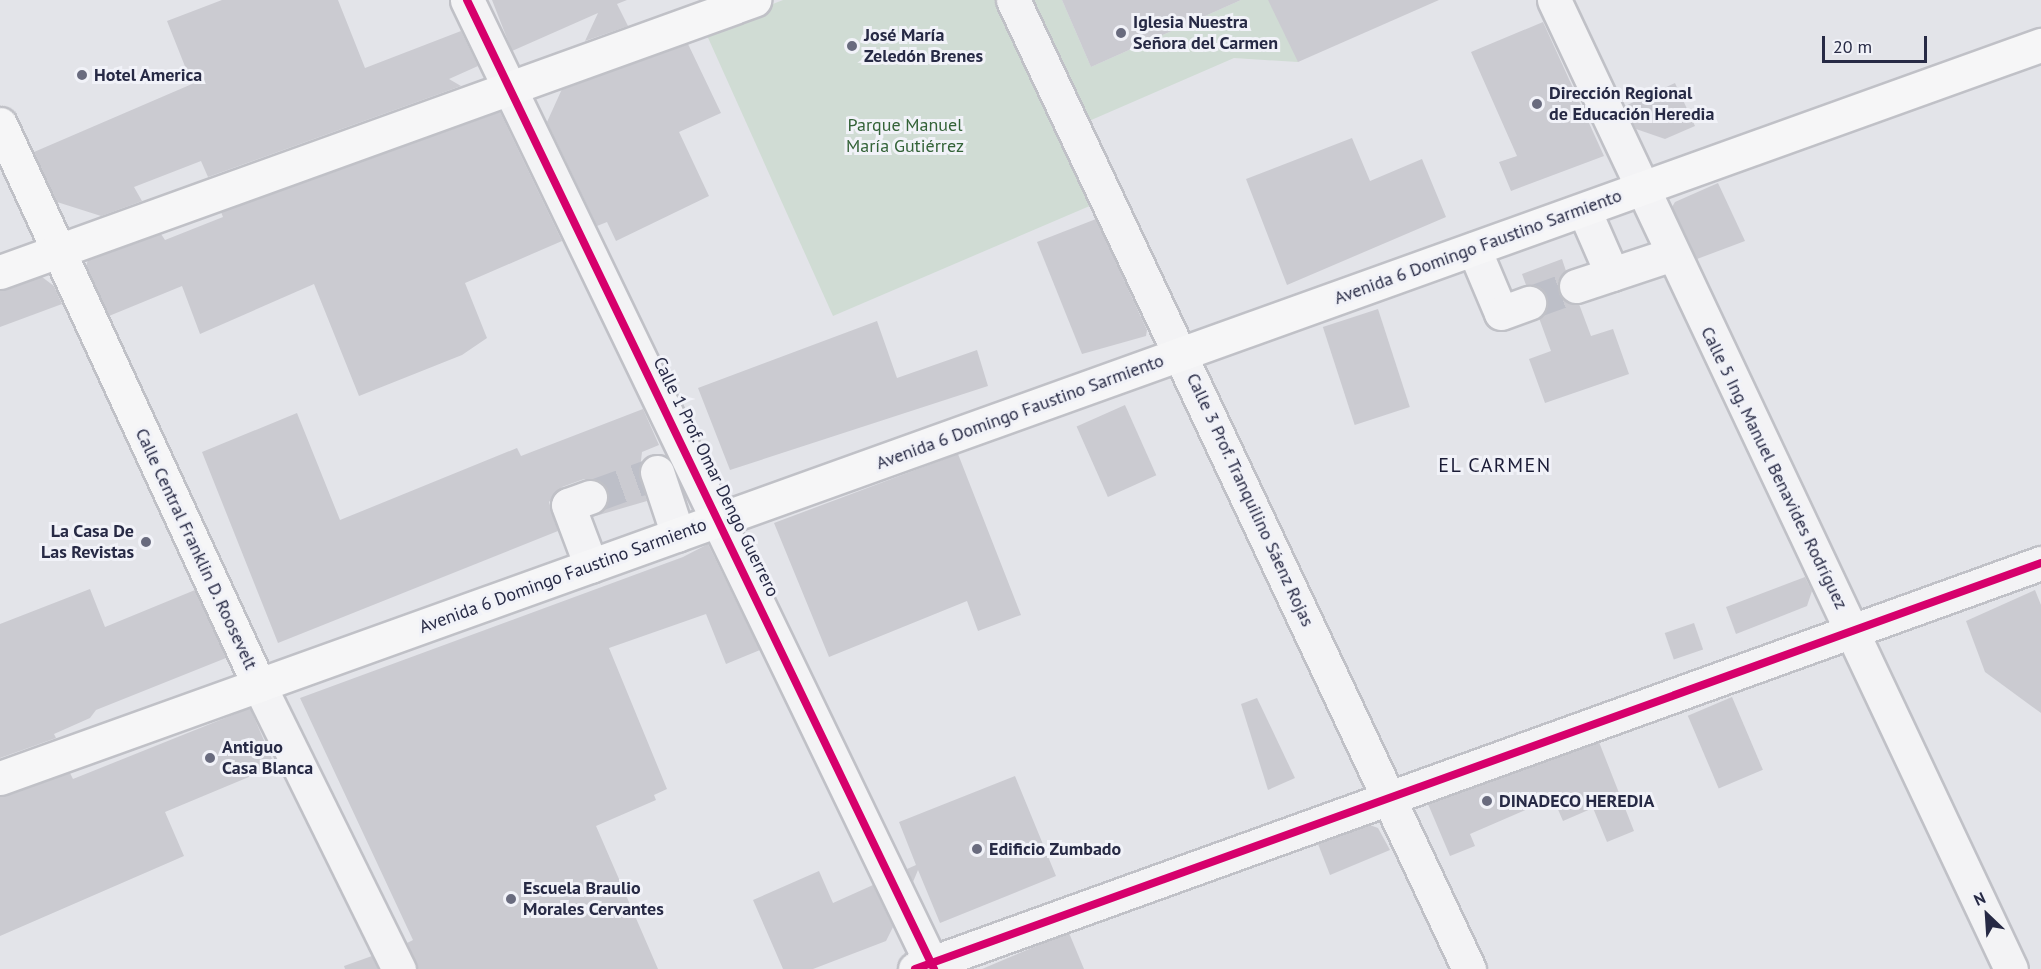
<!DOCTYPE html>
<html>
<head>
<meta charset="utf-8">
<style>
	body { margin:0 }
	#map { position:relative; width:2041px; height:969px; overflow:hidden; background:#e3e4e9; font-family:"PT Sans",sans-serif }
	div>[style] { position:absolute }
	.green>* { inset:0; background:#d0dcd4 }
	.building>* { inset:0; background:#cbcbd1; transform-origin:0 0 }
	.minor-tunnel>* { height:33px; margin-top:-16.5px; transform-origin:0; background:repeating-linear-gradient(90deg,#bdbfc8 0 33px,transparent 0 49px) }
	.roads { filter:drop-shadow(2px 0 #c0c1c7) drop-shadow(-2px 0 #c0c1c7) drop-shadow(0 2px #c0c1c7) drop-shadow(0 -2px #c0c1c7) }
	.minor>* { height:33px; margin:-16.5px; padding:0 16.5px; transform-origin:16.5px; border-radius:16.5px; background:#f3f3f5 }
	.major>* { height:33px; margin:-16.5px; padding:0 16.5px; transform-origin:16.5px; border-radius:16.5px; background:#f6f6f7 }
	.cycleway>* { height:8px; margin:-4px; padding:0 4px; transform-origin:4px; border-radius:4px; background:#d6006c }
	.dots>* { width:16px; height:16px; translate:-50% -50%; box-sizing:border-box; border:3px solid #f1f2f8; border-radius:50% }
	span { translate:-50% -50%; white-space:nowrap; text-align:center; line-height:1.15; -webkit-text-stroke:6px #f1f2f8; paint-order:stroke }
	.poi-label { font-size:18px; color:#272a45; font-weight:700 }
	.left { translate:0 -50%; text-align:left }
	.right { translate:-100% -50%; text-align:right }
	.park-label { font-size:18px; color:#336237 }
	.street-label { font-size:18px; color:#272a45 }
	.neighbourhood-label { font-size:20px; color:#1a1b36; letter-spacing:1.5px }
	.north { position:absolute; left:1957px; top:885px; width:60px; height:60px; -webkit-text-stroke:4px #f1f2f8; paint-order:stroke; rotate:335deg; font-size:16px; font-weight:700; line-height:24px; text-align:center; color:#272a45 }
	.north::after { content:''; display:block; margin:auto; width:21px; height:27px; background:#272a45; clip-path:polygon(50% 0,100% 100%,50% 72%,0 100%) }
	.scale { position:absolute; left:1822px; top:36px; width:105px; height:27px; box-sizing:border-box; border:3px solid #272a45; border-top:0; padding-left:8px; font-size:18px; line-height:21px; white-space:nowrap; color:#272a45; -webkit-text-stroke:4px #f1f2f8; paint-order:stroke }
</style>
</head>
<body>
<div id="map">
	<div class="green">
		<i style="clip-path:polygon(783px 0,998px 0,1092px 205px,833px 316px,705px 31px)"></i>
		<i style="clip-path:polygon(1032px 0,1062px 0,1091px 67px,1241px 0,1309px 0,1298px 62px,1234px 58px,1089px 121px)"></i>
	</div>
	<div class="building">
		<i style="clip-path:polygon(222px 0,338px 0,365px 68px,461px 31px,478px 66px,449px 79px,461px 86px,208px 177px,201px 161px,134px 187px,142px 201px,101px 216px,57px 202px,34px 152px,192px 84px,167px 21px)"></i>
		<i style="clip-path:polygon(492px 0,627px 0,617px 4px,628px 26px,585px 41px,598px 13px,512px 51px)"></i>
		<i style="clip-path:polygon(1062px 0,1241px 0,1091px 67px)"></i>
		<i style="clip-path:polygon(1268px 0,1439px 0,1298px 62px)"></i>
		<i style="clip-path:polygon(1543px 22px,1604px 156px,1511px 191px,1499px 162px,1517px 156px,1471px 52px)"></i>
		<i style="clip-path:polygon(688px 44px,721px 113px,679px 132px,709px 196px,616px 241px,607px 222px,597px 226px,547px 122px,562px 89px)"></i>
		<i style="clip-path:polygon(1675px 83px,1695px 126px,1665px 139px,1636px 129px,1625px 106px)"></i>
		<i style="clip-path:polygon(500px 112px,562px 241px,465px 283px,487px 338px,462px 355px,359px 396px,314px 284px,200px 334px,182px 286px,109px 316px,86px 266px,88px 260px,161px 234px,165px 240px,223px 217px,221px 212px)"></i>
		<i style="clip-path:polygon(1352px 138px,1370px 181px,1422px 159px,1446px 217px,1287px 285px,1246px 179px)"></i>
		<i style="clip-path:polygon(1718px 183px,1745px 241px,1697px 259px,1672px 207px,1675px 202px)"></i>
		<i style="clip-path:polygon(1096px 219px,1147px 330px,1146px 336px,1082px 354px,1037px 242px)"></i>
		<i style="clip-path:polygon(1562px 259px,1566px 271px,1558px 282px,1558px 292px,1564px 300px,1579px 304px,1591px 336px,1613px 329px,1629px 374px,1545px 403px,1529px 359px,1551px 351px,1539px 318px,1547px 307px,1547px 297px,1541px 288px,1526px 285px,1522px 274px)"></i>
		<i style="clip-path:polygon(42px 277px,54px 286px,62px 304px,0 327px,0 290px)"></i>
		<i style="left:1378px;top:309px;width:103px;height:58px;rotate:72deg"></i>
		<i style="clip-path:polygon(877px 321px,897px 378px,977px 350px,988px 386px,730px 470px,698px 388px)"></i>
		<i style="left:1125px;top:405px;width:77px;height:53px;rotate:66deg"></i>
		<i style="clip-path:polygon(643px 409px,659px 445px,642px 452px,639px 477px,647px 501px,592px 517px,608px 501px,602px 483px,584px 479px,562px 487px,549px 502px,558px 531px,278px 643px,202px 452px,297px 413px,340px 520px,517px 448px,521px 456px)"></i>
		<i style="clip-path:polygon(958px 454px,1021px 615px,978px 631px,967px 601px,829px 657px,774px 523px)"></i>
		<i style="clip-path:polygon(708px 544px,760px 650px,726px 664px,706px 614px,609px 648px,667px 789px,654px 795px,656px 800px,596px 826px,658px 969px,418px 969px,407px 943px,413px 940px,300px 698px,683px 557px)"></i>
		<i style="clip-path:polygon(1805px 577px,1812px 591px,1807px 606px,1736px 634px,1726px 607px)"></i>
		<i style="clip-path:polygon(90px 589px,105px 627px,195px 590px,226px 658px,96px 710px,90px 718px,54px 734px,56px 738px,0 758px,0 624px)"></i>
		<i style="clip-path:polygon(2035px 590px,2041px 605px,2041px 713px,1985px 672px,1966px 621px)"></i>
		<i style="left:1694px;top:623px;width:28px;height:31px;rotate:71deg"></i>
		<i style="left:1732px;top:697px;width:79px;height:48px;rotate:67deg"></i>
		<i style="clip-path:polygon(1257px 698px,1295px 778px,1268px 790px,1241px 704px)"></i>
		<i style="clip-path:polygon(250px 708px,275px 766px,165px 812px,184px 856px,0 936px,0 796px,70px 773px,73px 779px)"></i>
		<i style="clip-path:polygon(1599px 742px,1634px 831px,1607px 842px,1593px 808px,1563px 821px,1553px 798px,1470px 834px,1475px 846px,1450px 856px,1428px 804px)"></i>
		<i style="clip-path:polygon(1015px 776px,1056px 876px,940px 923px,918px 870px,913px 882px,907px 869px,916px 865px,899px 822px)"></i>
		<i style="clip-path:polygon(1370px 825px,1378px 828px,1390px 850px,1330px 875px,1318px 844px)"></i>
		<i style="clip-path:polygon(819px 871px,833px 903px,873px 885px,893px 927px,886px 941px,813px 969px,783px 969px,753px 900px)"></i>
		<i style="clip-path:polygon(1069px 933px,1084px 969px,982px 969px,1048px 941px)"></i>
		<i style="clip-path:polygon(372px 956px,378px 969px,345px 969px,344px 966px)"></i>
	</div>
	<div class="minor-tunnel">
		<i style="left:1529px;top:303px;width:50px;rotate:-19.9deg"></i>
		<i style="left:590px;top:497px;width:65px;rotate:-19.8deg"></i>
	</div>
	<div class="roads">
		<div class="minor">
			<i style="left:467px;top:0;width:1076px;rotate:64.27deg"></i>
			<i style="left:1013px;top:0;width:1071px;rotate:64.8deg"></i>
			<i style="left:1554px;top:0;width:1071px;rotate:64.75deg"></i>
			<i style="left:1584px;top:210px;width:70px;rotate:66.4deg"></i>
			<i style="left:1474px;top:249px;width:69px;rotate:67.1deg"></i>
			<i style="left:1501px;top:313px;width:30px;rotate:-20deg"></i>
			<i style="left:1576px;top:286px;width:99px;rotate:-18.3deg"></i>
			<i style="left:657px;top:472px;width:66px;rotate:71.6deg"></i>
			<i style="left:590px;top:497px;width:23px;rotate:160deg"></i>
			<i style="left:568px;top:505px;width:65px;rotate:69.3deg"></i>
			<i style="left:259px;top:685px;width:317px;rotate:63.8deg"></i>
			<i style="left:915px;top:969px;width:1197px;rotate:-19.83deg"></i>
		</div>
		<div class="major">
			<i style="left:0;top:124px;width:618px;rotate:65.22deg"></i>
			<i style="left:0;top:272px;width:802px;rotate:-19.84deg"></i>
			<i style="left:0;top:778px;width:2169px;rotate:-19.76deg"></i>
		</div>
	</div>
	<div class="cycleway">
		<i style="left:467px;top:0;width:1076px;rotate:64.27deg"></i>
		<i style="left:915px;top:969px;width:1197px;rotate:-19.83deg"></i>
	</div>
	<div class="dots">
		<i style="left:1121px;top:33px;background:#696b7e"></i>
		<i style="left:852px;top:46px;background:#696b7e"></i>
		<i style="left:82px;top:75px;background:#696b7e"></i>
		<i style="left:1537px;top:104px;background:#696b7e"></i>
		<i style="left:146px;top:542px;background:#696b7e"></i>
		<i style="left:210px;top:758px;background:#696b7e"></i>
		<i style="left:1487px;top:801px;background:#696b7e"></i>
		<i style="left:977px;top:849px;background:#696b7e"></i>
		<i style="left:511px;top:899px;background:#696b7e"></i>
	</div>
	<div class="poi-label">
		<span class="left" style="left:1133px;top:33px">Iglesia Nuestra<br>Señora del Carmen</span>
		<span class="left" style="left:864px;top:46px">José María<br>Zeledón Brenes</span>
		<span class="left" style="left:94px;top:75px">Hotel America</span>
		<span class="left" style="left:1549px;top:104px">Dirección Regional<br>de Educación Heredia</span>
		<span class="right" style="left:134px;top:542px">La Casa De<br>Las Revistas</span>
		<span class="left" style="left:222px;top:758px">Antiguo<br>Casa Blanca</span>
		<span class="left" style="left:1499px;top:801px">DINADECO HEREDIA</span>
		<span class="left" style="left:989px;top:849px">Edificio Zumbado</span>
		<span class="left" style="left:523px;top:899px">Escuela Braulio<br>Morales Cervantes</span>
	</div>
	<div class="park-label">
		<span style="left:905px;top:136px">Parque Manuel<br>María Gutiérrez</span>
	</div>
	<div class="street-label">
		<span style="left:1478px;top:247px;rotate:-20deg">Avenida 6 Domingo Faustino Sarmiento</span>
		<span style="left:1020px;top:412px;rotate:-20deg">Avenida 6 Domingo Faustino Sarmiento</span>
		<span style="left:1774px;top:468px;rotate:64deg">Calle 5 Ing. Manuel Benavides Rodríguez</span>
		<span style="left:716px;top:477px;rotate:64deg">Calle 1 Prof. Omar Dengo Guerrero</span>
		<span style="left:1250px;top:500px;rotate:65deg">Calle 3 Prof. Tranquilino Sáenz Rojas</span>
		<span style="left:196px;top:549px;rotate:65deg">Calle Central Franklin D. Roosevelt</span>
		<span style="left:563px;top:576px;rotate:-20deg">Avenida 6 Domingo Faustino Sarmiento</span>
	</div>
	<div class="neighbourhood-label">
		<span style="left:1495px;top:465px">EL CARMEN</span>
	</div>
	<div class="north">N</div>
	<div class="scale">20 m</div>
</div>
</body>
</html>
